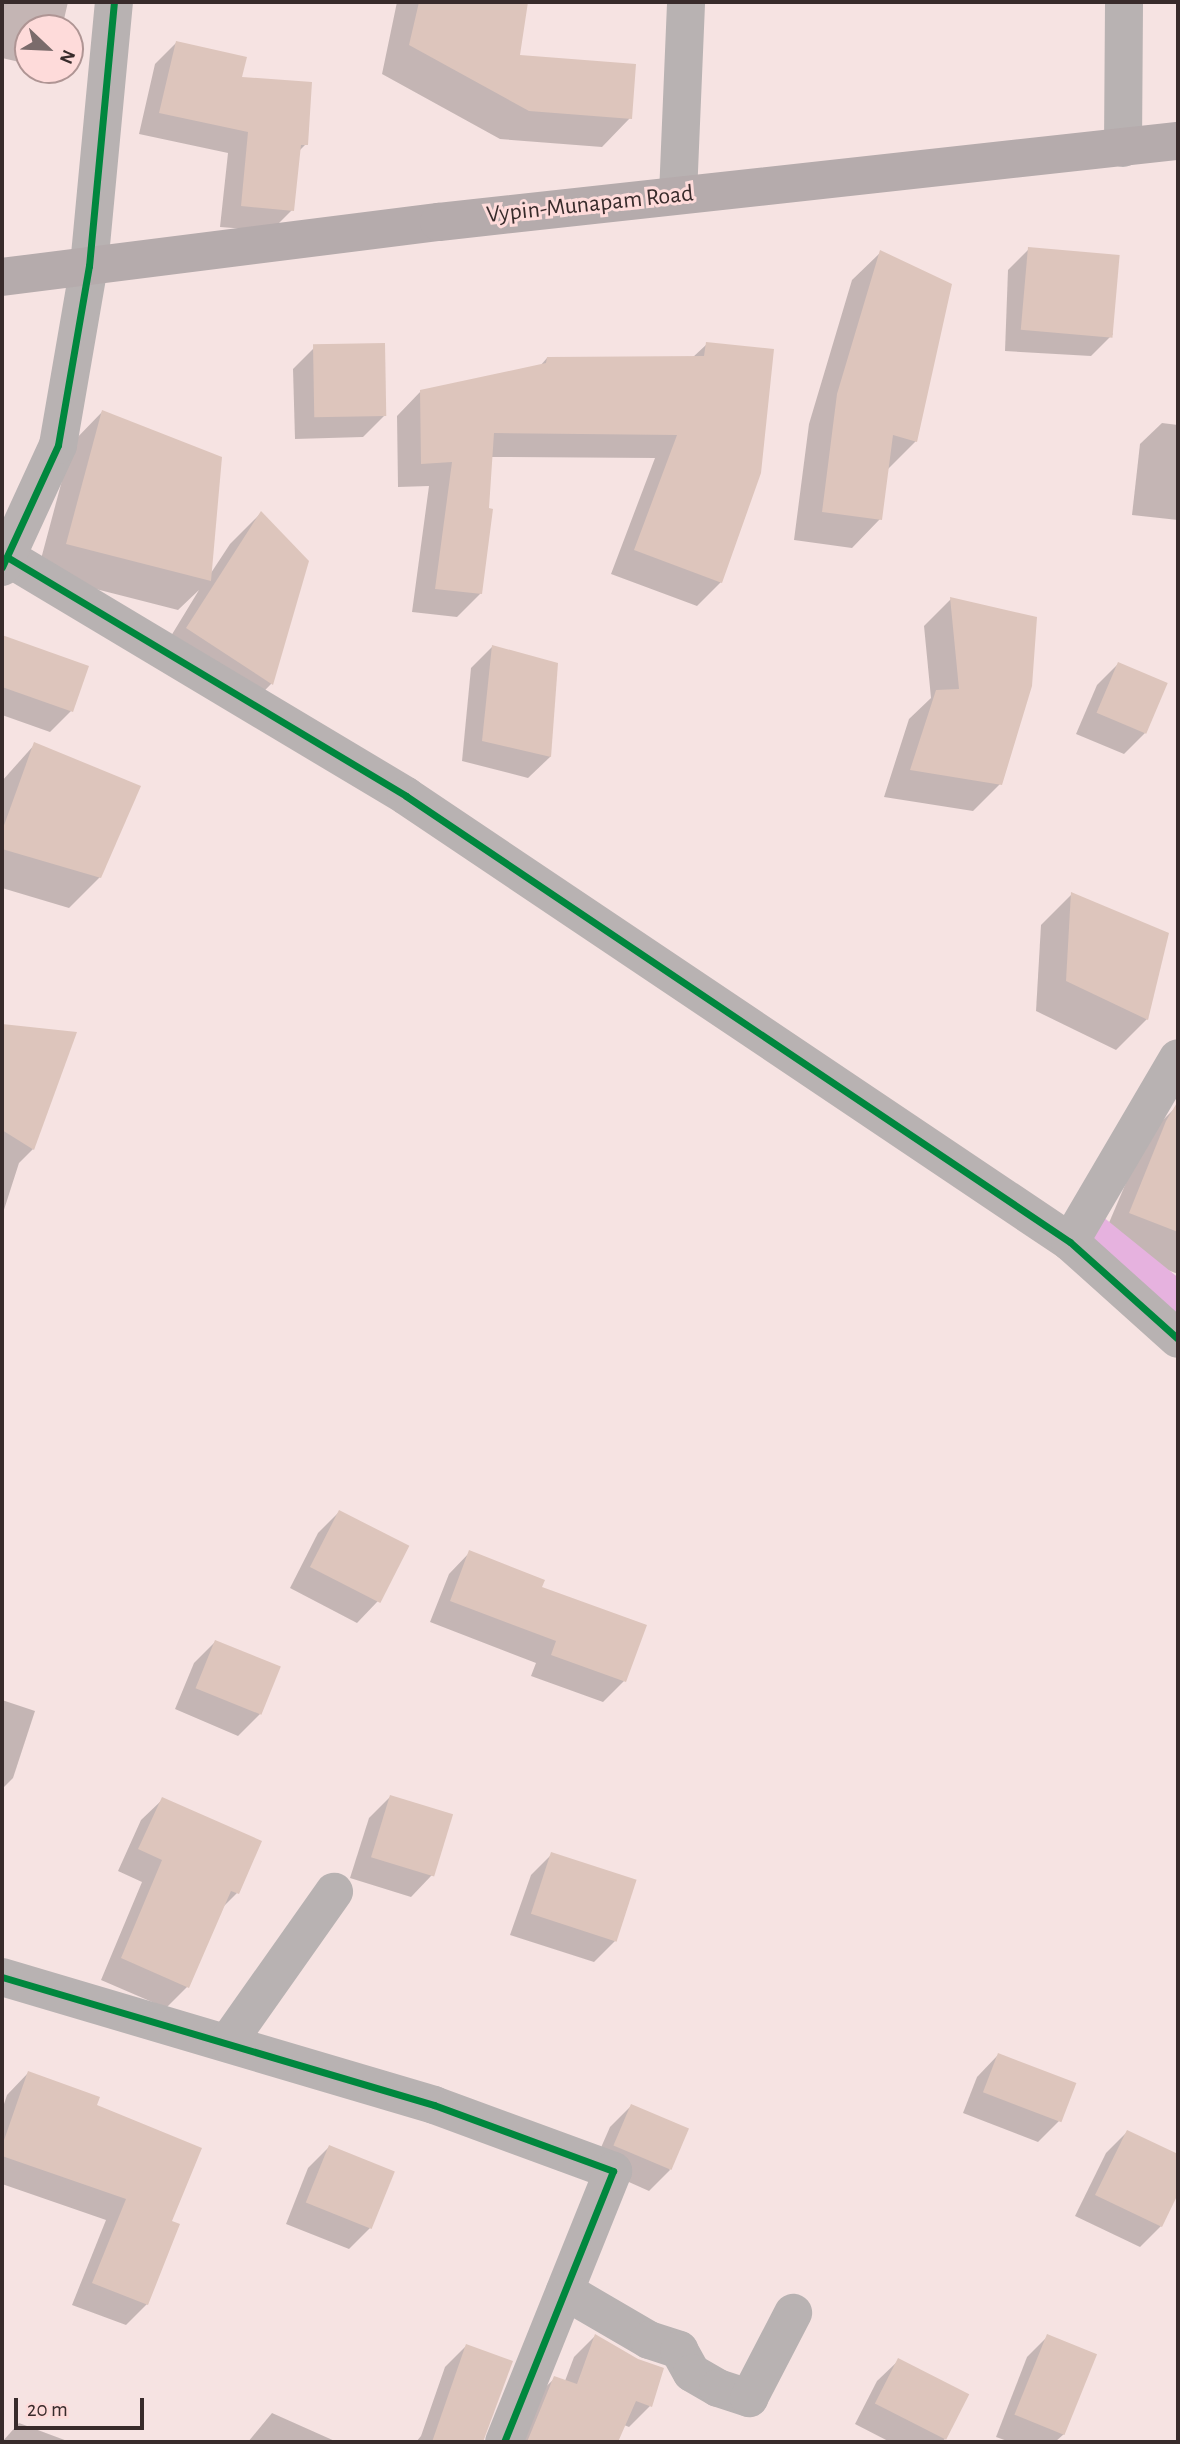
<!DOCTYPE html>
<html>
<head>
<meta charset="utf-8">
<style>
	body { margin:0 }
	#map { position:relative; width:1180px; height:2444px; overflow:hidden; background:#f6e3e2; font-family:"Alegreya Sans",sans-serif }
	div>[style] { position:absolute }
	.shadow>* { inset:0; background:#0003 }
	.canal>* { height:46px; margin:-23px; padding:0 23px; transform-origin:23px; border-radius:23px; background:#e6b2df }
	.building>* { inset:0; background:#ddc5bc; transform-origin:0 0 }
	.minor>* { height:38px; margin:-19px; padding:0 19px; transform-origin:19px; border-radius:19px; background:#b8b2b2 }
	.major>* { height:38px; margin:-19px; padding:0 19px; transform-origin:19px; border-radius:19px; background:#b5abac }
	.cycleway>* { height:7px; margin:-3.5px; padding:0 3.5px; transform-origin:3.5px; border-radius:3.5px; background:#00873e }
	span { translate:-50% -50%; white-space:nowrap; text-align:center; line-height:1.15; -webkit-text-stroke:6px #fedbda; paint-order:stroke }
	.street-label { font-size:24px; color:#382b2b }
	.frame { position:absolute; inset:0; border:4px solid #382b2b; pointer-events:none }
	.north { position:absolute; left:14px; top:14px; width:70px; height:70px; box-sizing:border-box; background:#fedbda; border:2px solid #af9594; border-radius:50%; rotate:113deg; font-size:19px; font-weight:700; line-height:28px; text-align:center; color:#382b2b }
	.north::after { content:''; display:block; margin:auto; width:24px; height:32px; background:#7a6b6b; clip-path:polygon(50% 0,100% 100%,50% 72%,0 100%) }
	.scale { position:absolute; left:14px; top:2398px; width:130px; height:32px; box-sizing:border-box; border:4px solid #382b2b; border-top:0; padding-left:9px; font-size:21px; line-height:24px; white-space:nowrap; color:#382b2b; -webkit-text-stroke:5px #fedbda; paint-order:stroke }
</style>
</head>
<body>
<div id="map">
	<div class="shadow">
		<i style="clip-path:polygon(2px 2px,68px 2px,62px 28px,28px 28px,28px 64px,2px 58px)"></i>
		<i style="clip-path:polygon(397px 2px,527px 2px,518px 57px,630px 118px,602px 147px,500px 139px,382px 74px)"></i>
		<i style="clip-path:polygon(866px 2px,954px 2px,951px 4px)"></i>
		<i style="clip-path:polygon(176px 43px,240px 79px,306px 144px,298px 152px,292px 210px,271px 231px,220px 227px,228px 153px,139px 134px,155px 64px)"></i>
		<i style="clip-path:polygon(1029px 249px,1113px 334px,1091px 356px,1005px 351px,1008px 270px)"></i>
		<i style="clip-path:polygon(881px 252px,916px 441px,887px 470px,880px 519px,852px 548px,794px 540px,809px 424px,852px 280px)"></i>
		<i style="clip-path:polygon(707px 344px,721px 582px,697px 606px,611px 574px,655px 458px,491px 457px,481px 593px,457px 617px,412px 612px,429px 486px,398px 487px,397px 416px,421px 391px,540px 366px,547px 358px,692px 358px)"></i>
		<i style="clip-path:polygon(314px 348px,384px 416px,363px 437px,295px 439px,293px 369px)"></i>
		<i style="clip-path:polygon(102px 412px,209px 576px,230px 544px,261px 513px,307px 561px,271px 684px,241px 715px,157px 659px,199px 590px,178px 610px,37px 574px,72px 443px)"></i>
		<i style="clip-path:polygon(1162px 423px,1178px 425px,1178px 520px,1132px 515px,1140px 444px)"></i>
		<i style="clip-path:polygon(951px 599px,1000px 784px,973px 811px,884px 797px,909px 719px,931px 698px,924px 626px)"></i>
		<i style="clip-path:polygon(2px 636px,87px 667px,71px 711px,50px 732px,2px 715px)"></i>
		<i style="clip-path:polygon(492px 647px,556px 665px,550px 757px,528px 778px,462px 761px,471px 668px)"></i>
		<i style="clip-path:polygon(1118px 664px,1145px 733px,1124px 754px,1076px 734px,1097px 685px)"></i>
		<i style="clip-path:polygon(35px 744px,100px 877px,69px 908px,2px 888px,2px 781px)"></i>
		<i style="clip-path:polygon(1072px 894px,1147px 1019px,1116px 1050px,1036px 1011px,1041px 925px)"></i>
		<i style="clip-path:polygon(2px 1025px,74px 1033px,33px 1149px,19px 1163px,2px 1216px)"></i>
		<i style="clip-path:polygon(1176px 1107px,1178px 1108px,1178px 1274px,1100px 1244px,1145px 1138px)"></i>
		<i style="clip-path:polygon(339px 1512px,407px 1546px,378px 1601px,357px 1623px,290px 1588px,318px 1533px)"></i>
		<i style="clip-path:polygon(470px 1552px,540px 1588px,624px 1681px,603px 1702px,531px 1676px,536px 1663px,430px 1622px,449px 1574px)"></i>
		<i style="clip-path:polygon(215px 1642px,260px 1714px,238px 1736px,175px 1709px,194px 1663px)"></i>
		<i style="clip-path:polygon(2px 1700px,35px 1711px,13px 1778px,2px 1789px)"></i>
		<i style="clip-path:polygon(390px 1797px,432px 1875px,411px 1897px,350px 1878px,369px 1818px)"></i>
		<i style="clip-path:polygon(163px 1799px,260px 1842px,237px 1893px,221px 1909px,187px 1987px,166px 2008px,101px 1980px,142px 1882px,118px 1871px,141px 1820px)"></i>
		<i style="clip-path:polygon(552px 1854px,615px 1941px,594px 1962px,510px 1935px,531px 1875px)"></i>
		<i style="clip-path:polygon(998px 2055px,1059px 2121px,1038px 2142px,963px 2113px,977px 2077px)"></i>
		<i style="clip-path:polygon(28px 2073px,95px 2106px,169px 2222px,147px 2304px,126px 2325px,72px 2305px,106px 2220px,2px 2184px,2px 2110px,7px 2095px)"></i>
		<i style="clip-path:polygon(631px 2106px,670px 2170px,649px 2191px,593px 2166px,610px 2127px)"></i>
		<i style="clip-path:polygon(1127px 2132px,1178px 2156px,1178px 2190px,1161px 2226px,1140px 2247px,1075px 2216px,1106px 2153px)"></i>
		<i style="clip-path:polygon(329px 2147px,370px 2228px,349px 2249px,286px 2224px,308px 2168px)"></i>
		<i style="clip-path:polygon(595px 2336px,650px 2406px,629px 2427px,624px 2425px,616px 2442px,516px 2442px,533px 2399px,555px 2378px,565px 2381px,574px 2357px)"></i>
		<i style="clip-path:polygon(1048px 2336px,1064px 2434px,1055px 2442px,1010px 2442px,996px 2437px,1027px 2357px)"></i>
		<i style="clip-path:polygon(466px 2346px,481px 2442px,416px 2442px,421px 2436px,445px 2367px)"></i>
		<i style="clip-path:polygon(899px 2360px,945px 2439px,941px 2442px,890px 2442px,855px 2424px,877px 2381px)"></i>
		<i style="clip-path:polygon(272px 2413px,337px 2442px,248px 2442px)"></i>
		<i style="clip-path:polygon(19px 2423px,70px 2442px,2px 2442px)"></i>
	</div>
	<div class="canal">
		<i style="left:1089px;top:1235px;width:114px;rotate:39deg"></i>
	</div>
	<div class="building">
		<i style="clip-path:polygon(419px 2px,528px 2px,520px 55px,636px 64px,632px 119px,529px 111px,409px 45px)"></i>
		<i style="clip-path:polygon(176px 41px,247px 57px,242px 77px,312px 82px,308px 145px,301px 145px,294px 211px,241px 206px,248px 132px,159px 113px)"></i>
		<i style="left:1028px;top:247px;width:92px;height:83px;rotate:5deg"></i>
		<i style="clip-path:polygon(880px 250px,952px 284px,917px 442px,893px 435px,882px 520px,822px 512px,837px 394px)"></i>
		<i style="clip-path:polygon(706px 342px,774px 349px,761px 473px,722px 583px,634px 550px,677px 435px,494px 433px,489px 508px,493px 509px,482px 594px,435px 589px,452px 462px,421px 464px,420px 390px,546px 363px,547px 357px,704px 356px)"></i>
		<i style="left:385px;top:343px;width:73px;height:72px;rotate:89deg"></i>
		<i style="clip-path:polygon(102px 410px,222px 457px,211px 581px,66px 544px)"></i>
		<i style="clip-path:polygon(261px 511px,309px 561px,273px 685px,186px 628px)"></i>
		<i style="clip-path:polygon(950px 597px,1037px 617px,1032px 686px,1002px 785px,910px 770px,936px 690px,959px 689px)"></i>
		<i style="clip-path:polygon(2px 635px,89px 666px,73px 712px,2px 687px)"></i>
		<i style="clip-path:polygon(492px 645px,558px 663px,551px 757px,482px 741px)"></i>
		<i style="left:1118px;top:662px;width:54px;height:55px;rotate:23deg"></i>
		<i style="clip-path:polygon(34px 742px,141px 786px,101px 878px,2px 849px,2px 831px)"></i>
		<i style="clip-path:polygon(1071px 892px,1169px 933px,1148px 1020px,1066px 981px)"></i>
		<i style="clip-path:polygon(2px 1024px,77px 1032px,34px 1150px,2px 1130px)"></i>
		<i style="clip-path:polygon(1178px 1101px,1178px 1232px,1129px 1213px,1166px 1121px)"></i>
		<i style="left:339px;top:1510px;width:79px;height:64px;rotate:27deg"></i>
		<i style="clip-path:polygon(469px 1550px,545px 1580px,542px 1587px,647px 1625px,626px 1682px,551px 1655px,556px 1641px,450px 1601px)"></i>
		<i style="left:215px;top:1640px;width:71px;height:52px;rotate:22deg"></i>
		<i style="left:390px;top:1795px;width:66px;height:65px;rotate:17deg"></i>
		<i style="clip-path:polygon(162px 1797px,262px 1841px,239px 1894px,231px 1891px,189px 1988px,121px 1958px,162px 1860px,138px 1849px)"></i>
		<i style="left:551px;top:1852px;width:90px;height:65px;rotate:18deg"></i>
		<i style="left:998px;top:2053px;width:84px;height:42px;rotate:21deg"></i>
		<i style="clip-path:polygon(28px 2071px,100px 2097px,97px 2105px,202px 2148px,172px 2221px,180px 2224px,148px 2305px,92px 2283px,126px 2199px,2px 2156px,2px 2146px)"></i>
		<i style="left:631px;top:2104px;width:63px;height:45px;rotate:23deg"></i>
		<i style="clip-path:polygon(1127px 2130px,1178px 2154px,1178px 2194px,1162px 2227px,1095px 2195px)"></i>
		<i style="left:329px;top:2145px;width:71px;height:62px;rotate:22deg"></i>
		<i style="clip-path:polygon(595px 2334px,638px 2359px,664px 2368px,652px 2407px,636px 2401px,618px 2442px,527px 2442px,554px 2376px,577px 2384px)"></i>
		<i style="left:1047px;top:2334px;width:54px;height:87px;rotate:22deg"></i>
		<i style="clip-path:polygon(466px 2344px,513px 2361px,483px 2442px,432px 2442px)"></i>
		<i style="left:898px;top:2358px;width:80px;height:51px;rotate:27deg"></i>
	</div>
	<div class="minor">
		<i style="left:1123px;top:148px;width:146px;rotate:-89.6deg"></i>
		<i style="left:678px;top:195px;width:193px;rotate:-87.6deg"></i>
		<i style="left:7px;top:557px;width:465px;rotate:30.9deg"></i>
		<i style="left:406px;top:796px;width:800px;rotate:33.89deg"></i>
		<i style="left:1070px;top:1242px;width:145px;rotate:41.9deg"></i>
		<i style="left:2px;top:567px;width:134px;rotate:-65.3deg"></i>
		<i style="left:58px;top:445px;width:182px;rotate:-80.2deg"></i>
		<i style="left:89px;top:266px;width:265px;rotate:-84.6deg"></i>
		<i style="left:1070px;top:1242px;width:213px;rotate:-59.6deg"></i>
		<i style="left:2px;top:1977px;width:451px;rotate:16.5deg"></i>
		<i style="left:434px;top:2105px;width:191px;rotate:20.2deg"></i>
		<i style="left:613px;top:2171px;width:292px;rotate:111.9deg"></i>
		<i style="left:228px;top:2042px;width:184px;rotate:-54.8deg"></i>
		<i style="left:565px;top:2291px;width:97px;rotate:30.3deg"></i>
		<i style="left:649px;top:2340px;width:32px;rotate:18deg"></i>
		<i style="left:679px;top:2350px;width:26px;rotate:61deg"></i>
		<i style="left:692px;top:2373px;width:30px;rotate:30deg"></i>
		<i style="left:718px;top:2388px;width:33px;rotate:18deg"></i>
		<i style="left:749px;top:2398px;width:96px;rotate:-62.6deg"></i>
	</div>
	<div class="major">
		<i style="left:2px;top:277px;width:440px;rotate:-7.2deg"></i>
		<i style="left:439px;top:222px;width:743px;rotate:-6.26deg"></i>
	</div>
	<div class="cycleway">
		<i style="left:7px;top:557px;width:465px;rotate:30.9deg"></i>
		<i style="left:406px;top:796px;width:800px;rotate:33.89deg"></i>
		<i style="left:1070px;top:1242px;width:145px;rotate:41.9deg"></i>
		<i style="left:2px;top:567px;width:134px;rotate:-65.3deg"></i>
		<i style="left:58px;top:445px;width:182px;rotate:-80.2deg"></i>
		<i style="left:89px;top:266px;width:265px;rotate:-84.6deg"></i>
		<i style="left:2px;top:1977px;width:451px;rotate:16.5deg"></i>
		<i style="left:434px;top:2105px;width:191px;rotate:20.2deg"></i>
		<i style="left:613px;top:2171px;width:292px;rotate:111.9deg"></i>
	</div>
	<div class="street-label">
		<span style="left:590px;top:205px;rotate:-6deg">Vypin-Munapam Road</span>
	</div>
	<div class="frame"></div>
	<div class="north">N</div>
	<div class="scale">20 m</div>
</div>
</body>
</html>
